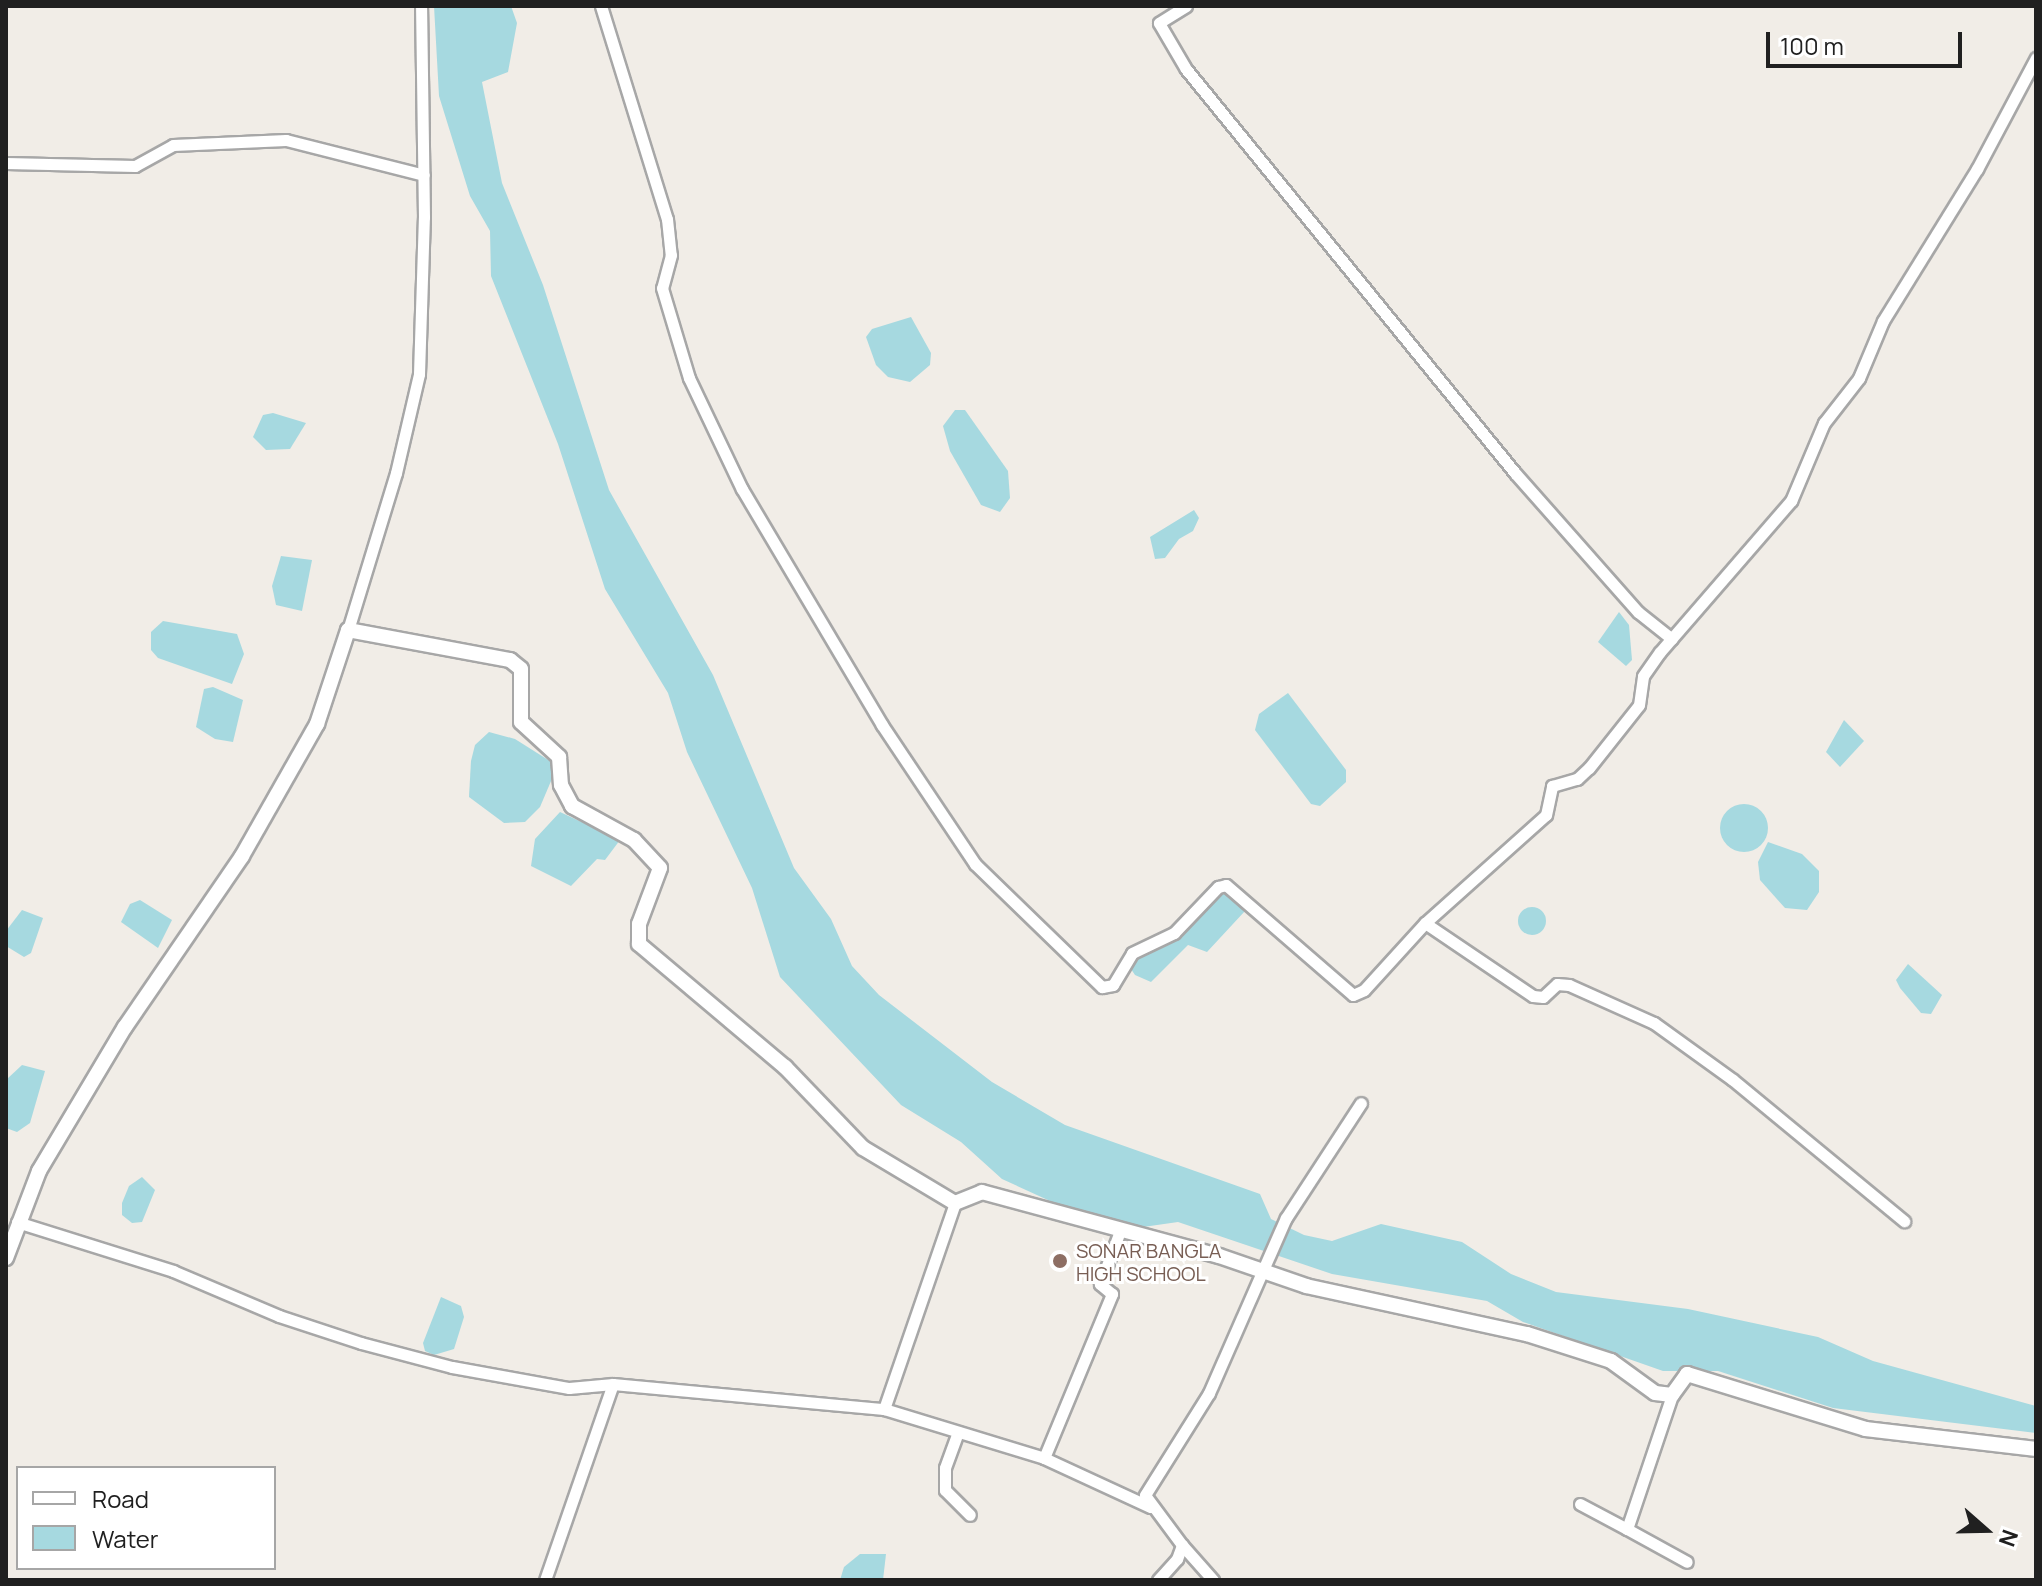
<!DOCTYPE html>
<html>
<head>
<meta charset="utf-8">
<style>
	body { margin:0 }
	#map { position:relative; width:2042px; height:1586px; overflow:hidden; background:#f1ede7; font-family:Manrope,sans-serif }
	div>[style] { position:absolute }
	.water>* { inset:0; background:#a6d9e0 }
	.round { border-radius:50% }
	.roads { filter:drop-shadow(2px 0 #a7a7a7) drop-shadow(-2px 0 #a7a7a7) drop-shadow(0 2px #a7a7a7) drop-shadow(0 -2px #a7a7a7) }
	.minor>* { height:11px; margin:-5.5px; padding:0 5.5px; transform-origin:5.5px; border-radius:5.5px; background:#fff }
	.tertiary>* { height:14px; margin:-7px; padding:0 7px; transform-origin:7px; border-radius:7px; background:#fff }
	.dots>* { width:22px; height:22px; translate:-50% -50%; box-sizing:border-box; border:4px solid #fff; border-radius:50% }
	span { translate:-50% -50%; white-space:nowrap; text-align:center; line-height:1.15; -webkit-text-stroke:6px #fff; paint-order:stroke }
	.education-label { font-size:20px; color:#785e54 }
	.left { translate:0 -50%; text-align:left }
	.frame { position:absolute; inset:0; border:8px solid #202020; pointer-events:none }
	.legend { position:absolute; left:16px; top:1466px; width:260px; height:104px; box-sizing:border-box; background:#fff; border:2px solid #a6a6a6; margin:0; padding:10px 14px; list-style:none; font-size:24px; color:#202020 }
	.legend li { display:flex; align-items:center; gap:16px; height:40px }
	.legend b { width:40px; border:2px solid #a6a6a6 }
	.north { position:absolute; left:1946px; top:1490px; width:80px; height:80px; -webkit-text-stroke:6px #fff; paint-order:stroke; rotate:110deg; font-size:22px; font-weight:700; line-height:32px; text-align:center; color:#202020 }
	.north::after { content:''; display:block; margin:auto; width:28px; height:36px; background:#202020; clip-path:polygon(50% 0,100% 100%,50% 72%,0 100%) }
	.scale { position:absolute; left:1766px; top:32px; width:196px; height:36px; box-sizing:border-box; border:4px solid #202020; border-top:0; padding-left:10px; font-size:24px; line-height:28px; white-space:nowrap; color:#202020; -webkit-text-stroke:6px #fff; paint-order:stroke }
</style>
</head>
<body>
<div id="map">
	<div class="water">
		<i style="clip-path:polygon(434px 6px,511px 6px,517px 23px,508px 72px,482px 82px,502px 183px,543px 285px,609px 490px,713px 675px,794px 868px,831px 919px,852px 966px,879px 995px,992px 1082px,1065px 1125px,1260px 1194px,1271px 1219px,1304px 1235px,1332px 1241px,1381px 1224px,1462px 1242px,1511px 1274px,1556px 1292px,1688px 1309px,1818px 1337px,1873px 1361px,2036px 1406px,2036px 1433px,1833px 1408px,1718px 1371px,1663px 1371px,1523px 1322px,1487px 1301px,1332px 1274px,1178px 1222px,1143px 1227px,1061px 1206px,1002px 1179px,961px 1142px,901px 1105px,780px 977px,752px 888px,687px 752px,668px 693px,605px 589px,558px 444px,491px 276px,490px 231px,470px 196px,439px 96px)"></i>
		<i style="clip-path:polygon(911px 317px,931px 353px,930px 365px,910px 382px,888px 377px,876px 365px,866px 337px,872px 329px)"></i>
		<i style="clip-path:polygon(955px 410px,965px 410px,1008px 471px,1010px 498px,1000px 512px,981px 505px,950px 451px,943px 426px)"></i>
		<i style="clip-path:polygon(273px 413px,306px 423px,290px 449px,266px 450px,253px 437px,263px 415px)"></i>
		<i style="clip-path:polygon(1194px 510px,1199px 518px,1193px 531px,1179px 539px,1165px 558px,1155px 559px,1150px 537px)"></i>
		<i style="clip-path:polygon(281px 556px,312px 560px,302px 611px,276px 605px,272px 586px)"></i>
		<i style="clip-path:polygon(1619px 612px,1629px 625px,1632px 660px,1626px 666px,1598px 642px)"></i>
		<i style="clip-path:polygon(163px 621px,237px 634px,244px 654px,232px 684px,158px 658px,151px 650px,151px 632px)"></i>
		<i style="clip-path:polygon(213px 687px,243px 700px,233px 742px,215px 739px,196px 727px,204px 689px)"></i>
		<i style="clip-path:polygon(1288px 693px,1346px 770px,1346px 782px,1320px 806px,1311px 804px,1255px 730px,1259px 714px)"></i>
		<i style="clip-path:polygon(1844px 720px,1864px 741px,1840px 767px,1826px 752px)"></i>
		<i style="clip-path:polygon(489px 732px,515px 739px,553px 763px,554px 774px,540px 807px,525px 822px,504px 823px,469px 797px,471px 761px,475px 745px)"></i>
		<i class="round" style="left:1720px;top:804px;width:48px;height:48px"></i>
		<i style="clip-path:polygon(560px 812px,620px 840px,605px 860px,597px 859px,571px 886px,531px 866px,535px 839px)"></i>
		<i style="clip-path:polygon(1768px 842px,1802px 854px,1819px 871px,1819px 892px,1807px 910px,1785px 908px,1760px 880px,1758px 862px)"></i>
		<i style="clip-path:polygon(1223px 891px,1245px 911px,1207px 952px,1188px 945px,1151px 982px,1135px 975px,1131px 969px,1142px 950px)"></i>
		<i style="clip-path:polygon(140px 900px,172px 920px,158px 948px,121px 922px,130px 904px)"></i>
		<i class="round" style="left:1518px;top:907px;width:28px;height:28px"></i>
		<i style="clip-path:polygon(22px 910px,43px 918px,31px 953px,24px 957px,6px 946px,6px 931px)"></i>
		<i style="clip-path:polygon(1908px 964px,1942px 995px,1931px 1014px,1921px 1013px,1900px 988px,1896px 980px)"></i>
		<i style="clip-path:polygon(22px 1065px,45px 1071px,30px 1123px,17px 1132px,6px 1128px,6px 1080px)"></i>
		<i style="clip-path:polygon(142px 1177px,155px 1190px,142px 1222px,132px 1223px,122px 1215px,122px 1203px,129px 1186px)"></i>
		<i style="clip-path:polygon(441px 1297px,461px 1306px,464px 1317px,454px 1349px,434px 1355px,425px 1351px,423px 1343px)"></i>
		<i style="clip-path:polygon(860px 1554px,886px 1554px,883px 1580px,840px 1580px,844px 1567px)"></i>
	</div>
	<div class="roads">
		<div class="minor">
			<i style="left:601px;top:6px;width:223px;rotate:72.8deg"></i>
			<i style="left:667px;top:219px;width:36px;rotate:84deg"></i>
			<i style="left:671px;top:255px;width:34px;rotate:105deg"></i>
			<i style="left:662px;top:288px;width:94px;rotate:73.3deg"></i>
			<i style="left:689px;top:378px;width:123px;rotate:64.5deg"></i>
			<i style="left:742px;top:489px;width:274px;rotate:59.3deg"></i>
			<i style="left:882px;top:725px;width:167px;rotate:56.2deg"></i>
			<i style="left:975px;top:864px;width:177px;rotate:44.1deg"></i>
			<i style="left:1102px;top:987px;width:11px;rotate:-10deg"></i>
			<i style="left:1113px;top:985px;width:37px;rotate:-59deg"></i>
			<i style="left:1132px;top:953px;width:47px;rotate:-25.5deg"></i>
			<i style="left:1174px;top:933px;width:64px;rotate:-46.3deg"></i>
			<i style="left:1218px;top:887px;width:8px;rotate:-14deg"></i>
			<i style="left:1226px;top:885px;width:168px;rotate:40.9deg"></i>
			<i style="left:1353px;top:995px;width:12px;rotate:-24deg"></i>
			<i style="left:1364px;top:990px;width:91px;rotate:-47.7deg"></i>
			<i style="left:1425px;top:923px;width:162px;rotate:-41.8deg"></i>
			<i style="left:1546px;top:815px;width:30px;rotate:-78deg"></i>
			<i style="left:1552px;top:786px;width:26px;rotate:-16deg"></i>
			<i style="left:1577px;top:779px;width:16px;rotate:-43deg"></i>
			<i style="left:1589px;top:768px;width:80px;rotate:-51.6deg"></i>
			<i style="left:1639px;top:705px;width:29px;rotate:-82deg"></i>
			<i style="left:1643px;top:676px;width:29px;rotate:-55deg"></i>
			<i style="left:1660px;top:652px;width:200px;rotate:-49.1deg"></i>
			<i style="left:1791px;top:501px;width:85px;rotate:-67.1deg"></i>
			<i style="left:1824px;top:423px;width:57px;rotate:-52.1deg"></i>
			<i style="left:1859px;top:378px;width:62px;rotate:-67.2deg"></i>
			<i style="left:1883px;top:321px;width:179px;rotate:-58.3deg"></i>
			<i style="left:1977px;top:169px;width:126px;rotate:-62deg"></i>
			<i style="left:1186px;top:6px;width:32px;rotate:148deg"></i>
			<i style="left:1159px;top:23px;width:53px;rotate:59.6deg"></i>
			<i style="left:1186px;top:69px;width:521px;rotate:50.84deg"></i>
			<i style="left:1515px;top:473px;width:186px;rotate:48.5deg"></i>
			<i style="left:1638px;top:612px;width:43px;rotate:38.5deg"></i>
			<i style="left:6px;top:163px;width:129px;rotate:1.3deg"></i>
			<i style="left:135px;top:166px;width:43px;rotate:-28.9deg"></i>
			<i style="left:173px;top:145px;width:113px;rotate:-2.5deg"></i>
			<i style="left:286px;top:140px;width:142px;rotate:14.2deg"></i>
			<i style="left:348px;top:630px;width:164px;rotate:-73deg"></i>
			<i style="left:396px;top:473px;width:102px;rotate:-76.9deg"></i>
			<i style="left:419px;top:374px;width:157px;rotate:-88.2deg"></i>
			<i style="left:424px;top:217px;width:211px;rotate:-90.8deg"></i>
			<i style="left:1425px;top:923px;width:130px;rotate:34.1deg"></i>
			<i style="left:1533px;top:996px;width:10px;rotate:6deg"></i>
			<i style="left:1543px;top:997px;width:19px;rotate:-43deg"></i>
			<i style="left:1557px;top:984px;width:12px;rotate:5deg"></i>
			<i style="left:1569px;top:985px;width:93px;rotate:24.1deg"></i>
			<i style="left:1654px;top:1023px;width:97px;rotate:35.8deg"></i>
			<i style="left:1733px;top:1080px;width:222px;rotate:39.5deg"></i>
			<i style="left:17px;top:1222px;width:164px;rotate:17.4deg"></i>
			<i style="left:173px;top:1271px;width:115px;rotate:23deg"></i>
			<i style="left:279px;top:1316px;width:86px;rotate:18.2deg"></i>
			<i style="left:361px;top:1343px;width:94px;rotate:14.8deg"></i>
			<i style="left:452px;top:1367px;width:119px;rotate:10.2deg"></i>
			<i style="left:569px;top:1388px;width:44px;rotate:-5.2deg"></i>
			<i style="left:884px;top:1409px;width:167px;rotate:17deg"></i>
			<i style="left:1044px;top:1458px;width:178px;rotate:-67.5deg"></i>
			<i style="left:1112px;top:1294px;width:16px;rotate:-140deg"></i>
			<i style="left:1100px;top:1284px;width:57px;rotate:-69.3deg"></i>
			<i style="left:958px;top:1432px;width:38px;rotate:110deg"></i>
			<i style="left:945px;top:1468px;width:22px;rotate:90deg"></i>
			<i style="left:945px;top:1490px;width:35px;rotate:45deg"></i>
			<i style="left:1044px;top:1458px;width:117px;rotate:24.8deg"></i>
			<i style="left:1580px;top:1504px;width:53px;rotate:28deg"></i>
			<i style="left:1627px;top:1529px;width:141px;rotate:-71.4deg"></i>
			<i style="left:1627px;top:1529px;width:68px;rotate:28.8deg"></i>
			<i style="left:1182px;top:1545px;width:47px;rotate:48.5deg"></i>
			<i style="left:545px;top:1580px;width:207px;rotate:-70.9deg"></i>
			<i style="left:613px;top:1384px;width:272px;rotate:5.3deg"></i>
			<i style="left:884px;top:1409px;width:218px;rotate:-71deg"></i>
			<i style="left:1158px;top:1580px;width:28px;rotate:-48deg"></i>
			<i style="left:1177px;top:1559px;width:15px;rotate:-70deg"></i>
			<i style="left:1182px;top:1545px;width:62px;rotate:-126.5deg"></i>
			<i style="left:1145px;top:1495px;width:120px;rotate:-57.9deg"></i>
			<i style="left:1209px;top:1393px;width:191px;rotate:-66.3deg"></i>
			<i style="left:1286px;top:1218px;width:137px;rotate:-56.9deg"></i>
		</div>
		<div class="tertiary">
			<i style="left:6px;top:1258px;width:93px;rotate:-69.2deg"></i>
			<i style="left:39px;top:1171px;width:168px;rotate:-59.2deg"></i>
			<i style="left:125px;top:1027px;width:207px;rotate:-55.6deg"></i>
			<i style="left:242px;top:856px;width:152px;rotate:-60.4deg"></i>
			<i style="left:317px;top:724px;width:99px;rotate:-71.7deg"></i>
			<i style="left:348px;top:630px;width:165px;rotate:10.5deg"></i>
			<i style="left:510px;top:660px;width:14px;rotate:39deg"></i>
			<i style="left:521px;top:669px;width:53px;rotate:90deg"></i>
			<i style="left:521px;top:722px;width:52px;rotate:42.6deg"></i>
			<i style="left:559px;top:757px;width:28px;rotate:86deg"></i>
			<i style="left:561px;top:785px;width:24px;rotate:62deg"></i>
			<i style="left:572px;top:806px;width:71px;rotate:28.7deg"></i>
			<i style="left:634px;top:840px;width:38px;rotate:47deg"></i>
			<i style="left:660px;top:868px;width:60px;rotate:110.6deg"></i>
			<i style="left:639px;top:924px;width:20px;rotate:90deg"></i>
			<i style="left:639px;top:944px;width:191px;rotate:40.1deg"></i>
			<i style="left:785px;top:1067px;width:112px;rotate:46.1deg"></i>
			<i style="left:863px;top:1148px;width:107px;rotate:30.9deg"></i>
			<i style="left:955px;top:1203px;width:29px;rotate:-22deg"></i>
			<i style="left:982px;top:1192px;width:245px;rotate:15.1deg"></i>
			<i style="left:1219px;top:1256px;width:92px;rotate:19deg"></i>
			<i style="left:1306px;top:1286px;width:226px;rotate:12.3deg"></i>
			<i style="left:1527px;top:1334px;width:88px;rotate:17.8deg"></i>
			<i style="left:1611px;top:1361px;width:54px;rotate:36deg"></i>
			<i style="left:1655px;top:1393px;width:17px;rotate:7deg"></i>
			<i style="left:1672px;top:1395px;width:26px;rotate:-54deg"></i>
			<i style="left:1687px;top:1374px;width:187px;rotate:17.1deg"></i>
			<i style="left:1866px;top:1429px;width:171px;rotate:6.7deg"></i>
		</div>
	</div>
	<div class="dots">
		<i style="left:1060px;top:1261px;background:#8d6e63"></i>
	</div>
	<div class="education-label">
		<span class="left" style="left:1076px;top:1262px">SONAR BANGLA<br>HIGH SCHOOL</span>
	</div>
	<div class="frame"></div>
	<ul class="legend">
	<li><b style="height:10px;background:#fff"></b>Road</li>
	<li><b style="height:22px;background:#a6d9e0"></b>Water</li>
	</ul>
	<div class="north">N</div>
	<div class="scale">100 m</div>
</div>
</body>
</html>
